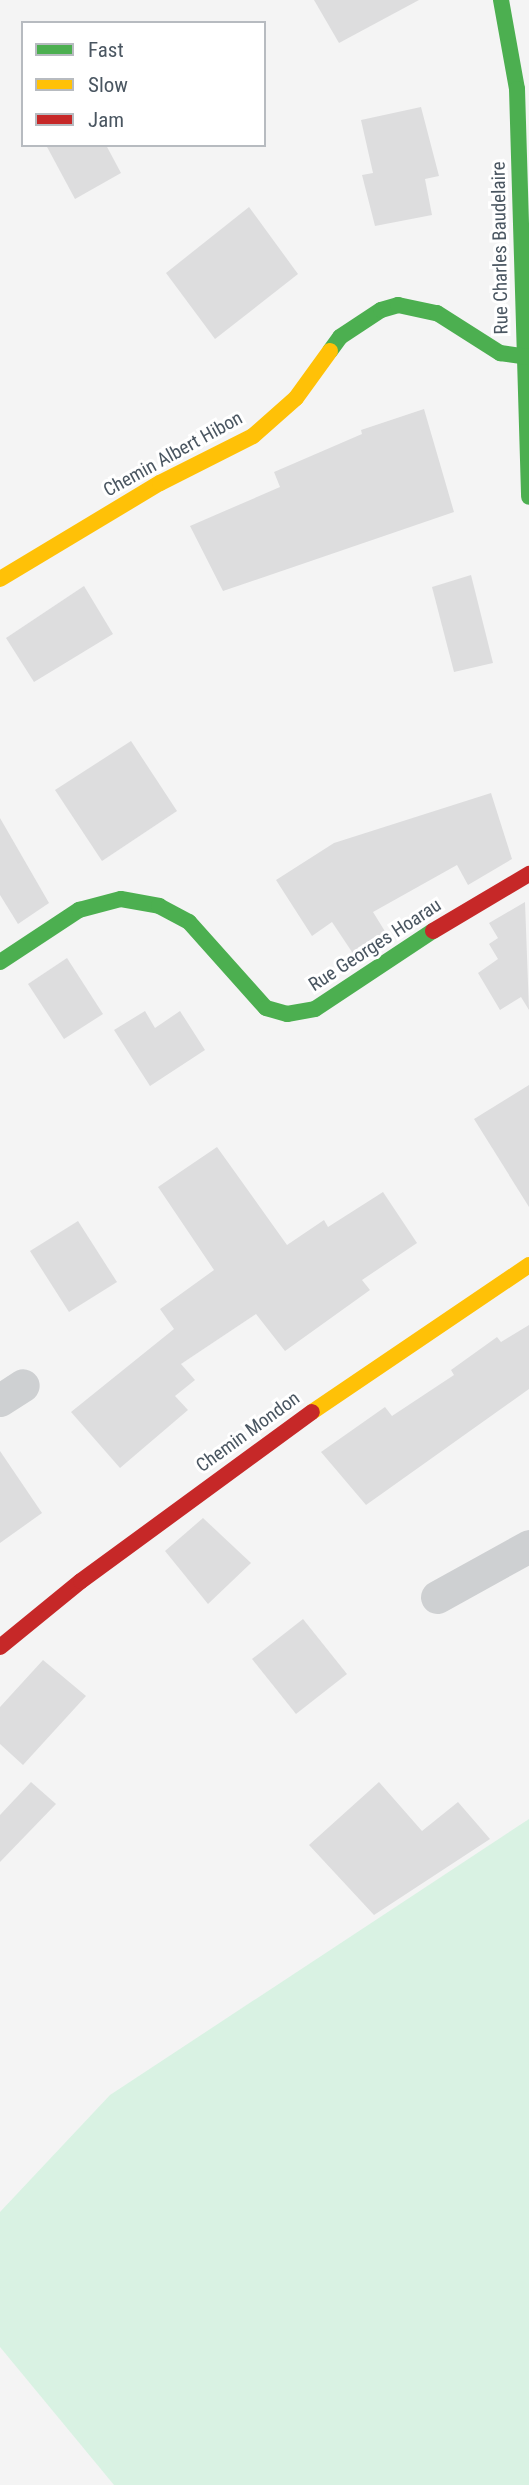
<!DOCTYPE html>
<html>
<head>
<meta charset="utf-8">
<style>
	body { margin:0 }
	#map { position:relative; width:529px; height:2485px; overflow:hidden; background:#f4f4f4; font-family:"Roboto Condensed",sans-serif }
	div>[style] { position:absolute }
	.green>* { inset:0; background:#d9f2e3 }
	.building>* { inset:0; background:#ddddde }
	.street>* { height:33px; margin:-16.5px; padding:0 16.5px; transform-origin:16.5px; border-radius:16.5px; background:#ced0d2 }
	.fast>* { height:16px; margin:-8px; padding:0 8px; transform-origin:8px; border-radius:8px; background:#4caf50 }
	.slow>* { height:16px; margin:-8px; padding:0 8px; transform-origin:8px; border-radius:8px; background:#ffc107 }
	.jam>* { height:16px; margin:-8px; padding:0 8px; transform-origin:8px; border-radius:8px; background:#c62828 }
	span { translate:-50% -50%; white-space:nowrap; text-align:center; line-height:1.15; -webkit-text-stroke:6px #fff; paint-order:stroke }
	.street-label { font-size:19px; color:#4a5661 }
	.legend { position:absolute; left:21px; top:21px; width:245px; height:126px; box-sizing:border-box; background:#fff; border:2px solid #b7bbc0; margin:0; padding:9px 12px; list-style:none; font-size:21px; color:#4a5661 }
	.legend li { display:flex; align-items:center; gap:14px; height:35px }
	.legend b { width:35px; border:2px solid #b7bbc0 }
</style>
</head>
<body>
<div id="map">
	<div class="green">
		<i style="clip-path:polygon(529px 1819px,529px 2485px,114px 2485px,0 2347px,0 2212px,110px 2095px)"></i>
	</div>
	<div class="building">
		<i style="clip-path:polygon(314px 0,419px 0,339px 43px)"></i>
		<i style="clip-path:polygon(421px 107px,439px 176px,425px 179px,432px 215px,375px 226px,362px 175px,373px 173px,361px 120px)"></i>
		<i style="clip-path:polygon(46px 145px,106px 145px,121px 173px,75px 199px)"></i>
		<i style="clip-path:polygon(249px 207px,298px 274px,215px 339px,166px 273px)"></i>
		<i style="clip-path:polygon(424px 409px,454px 512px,223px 591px,190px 526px,280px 487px,274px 472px,362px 434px,361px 430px)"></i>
		<i style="clip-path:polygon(471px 575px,493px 663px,454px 672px,432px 587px)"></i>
		<i style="clip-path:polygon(84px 586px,113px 634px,34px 682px,6px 638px)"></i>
		<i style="clip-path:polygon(131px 741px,177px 811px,102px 861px,55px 790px)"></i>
		<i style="clip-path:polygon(491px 793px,512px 859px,468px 885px,457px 865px,373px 912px,386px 933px,354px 955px,332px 922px,312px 936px,276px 880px,334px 843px)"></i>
		<i style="clip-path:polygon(0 818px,49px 903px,18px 924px,0 895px)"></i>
		<i style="clip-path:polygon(525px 902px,529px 1010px,521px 997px,500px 1010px,478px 973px,498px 959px,489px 944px,498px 938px,489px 923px)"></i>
		<i style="clip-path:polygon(67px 958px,103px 1014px,64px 1039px,28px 984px)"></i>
		<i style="clip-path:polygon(145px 1011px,155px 1028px,180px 1011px,205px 1050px,150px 1086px,114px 1030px)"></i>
		<i style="clip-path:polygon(529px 1085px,529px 1207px,474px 1119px)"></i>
		<i style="clip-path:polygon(217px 1147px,287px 1245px,324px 1220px,328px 1227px,383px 1192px,417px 1243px,362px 1280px,370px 1290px,285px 1351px,256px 1314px,181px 1364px,195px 1380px,175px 1396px,188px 1410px,120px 1468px,71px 1412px,174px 1329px,160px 1309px,214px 1270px,158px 1187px)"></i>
		<i style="clip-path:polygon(78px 1221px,117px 1282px,69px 1312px,30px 1251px)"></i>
		<i style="clip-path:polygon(529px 1325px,529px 1389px,366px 1505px,321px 1452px,385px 1407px,392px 1416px,454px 1375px,451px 1370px,497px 1337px,501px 1342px)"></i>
		<i style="clip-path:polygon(0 1451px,42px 1513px,0 1543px)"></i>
		<i style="clip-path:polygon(203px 1518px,251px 1563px,208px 1604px,165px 1551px)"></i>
		<i style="clip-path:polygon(303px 1619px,347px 1674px,296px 1714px,252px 1659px)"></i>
		<i style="clip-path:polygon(43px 1660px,86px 1696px,23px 1765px,0 1744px,0 1707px)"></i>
		<i style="clip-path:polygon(31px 1782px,56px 1804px,0 1862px,0 1815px)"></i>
		<i style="clip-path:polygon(379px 1782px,422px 1831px,458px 1802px,490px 1839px,374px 1915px,309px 1845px)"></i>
	</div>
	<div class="street">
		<i style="left:0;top:1400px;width:27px;rotate:-33deg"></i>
		<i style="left:437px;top:1597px;width:105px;rotate:-29deg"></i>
	</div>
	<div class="fast">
		<i style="left:501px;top:0;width:90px;rotate:79.8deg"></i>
		<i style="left:517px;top:89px;width:408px;rotate:88.3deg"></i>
		<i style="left:330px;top:351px;width:17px;rotate:-54deg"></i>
		<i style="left:340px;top:337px;width:49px;rotate:-33.4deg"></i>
		<i style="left:381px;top:310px;width:18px;rotate:-16deg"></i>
		<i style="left:398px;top:305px;width:40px;rotate:12deg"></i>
		<i style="left:437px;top:313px;width:75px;rotate:32.4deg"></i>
		<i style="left:500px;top:353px;width:29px;rotate:8deg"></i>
		<i style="left:0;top:962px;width:95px;rotate:-33.4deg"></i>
		<i style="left:79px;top:910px;width:43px;rotate:-14.7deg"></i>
		<i style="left:121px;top:899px;width:39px;rotate:10deg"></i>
		<i style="left:159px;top:906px;width:34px;rotate:28deg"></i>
		<i style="left:189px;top:922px;width:115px;rotate:48.2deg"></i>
		<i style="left:266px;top:1008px;width:22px;rotate:16deg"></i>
		<i style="left:287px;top:1014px;width:28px;rotate:-10deg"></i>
		<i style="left:315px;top:1009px;width:141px;rotate:-33.5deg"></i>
	</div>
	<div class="slow">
		<i style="left:0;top:579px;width:187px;rotate:-31deg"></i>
		<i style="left:160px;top:483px;width:104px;rotate:-26.8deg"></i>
		<i style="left:253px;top:436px;width:57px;rotate:-41.5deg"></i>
		<i style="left:296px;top:398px;width:58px;rotate:-54.1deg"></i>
		<i style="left:312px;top:1412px;width:262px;rotate:-34.1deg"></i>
	</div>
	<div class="jam">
		<i style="left:433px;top:931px;width:112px;rotate:-30.7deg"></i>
		<i style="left:0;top:1647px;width:104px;rotate:-39.2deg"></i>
		<i style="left:81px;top:1581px;width:286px;rotate:-36.2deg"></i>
	</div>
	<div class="street-label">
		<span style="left:500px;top:248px;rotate:-91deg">Rue Charles Baudelaire</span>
		<span style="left:173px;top:454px;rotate:-29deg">Chemin Albert Hibon</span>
		<span style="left:375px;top:945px;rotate:-33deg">Rue Georges Hoarau</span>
		<span style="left:248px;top:1432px;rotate:-36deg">Chemin Mondon</span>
	</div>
	<ul class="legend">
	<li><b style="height:9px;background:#4caf50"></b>Fast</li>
	<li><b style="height:9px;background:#ffc107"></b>Slow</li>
	<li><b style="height:9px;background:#c62828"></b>Jam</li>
	</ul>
</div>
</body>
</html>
